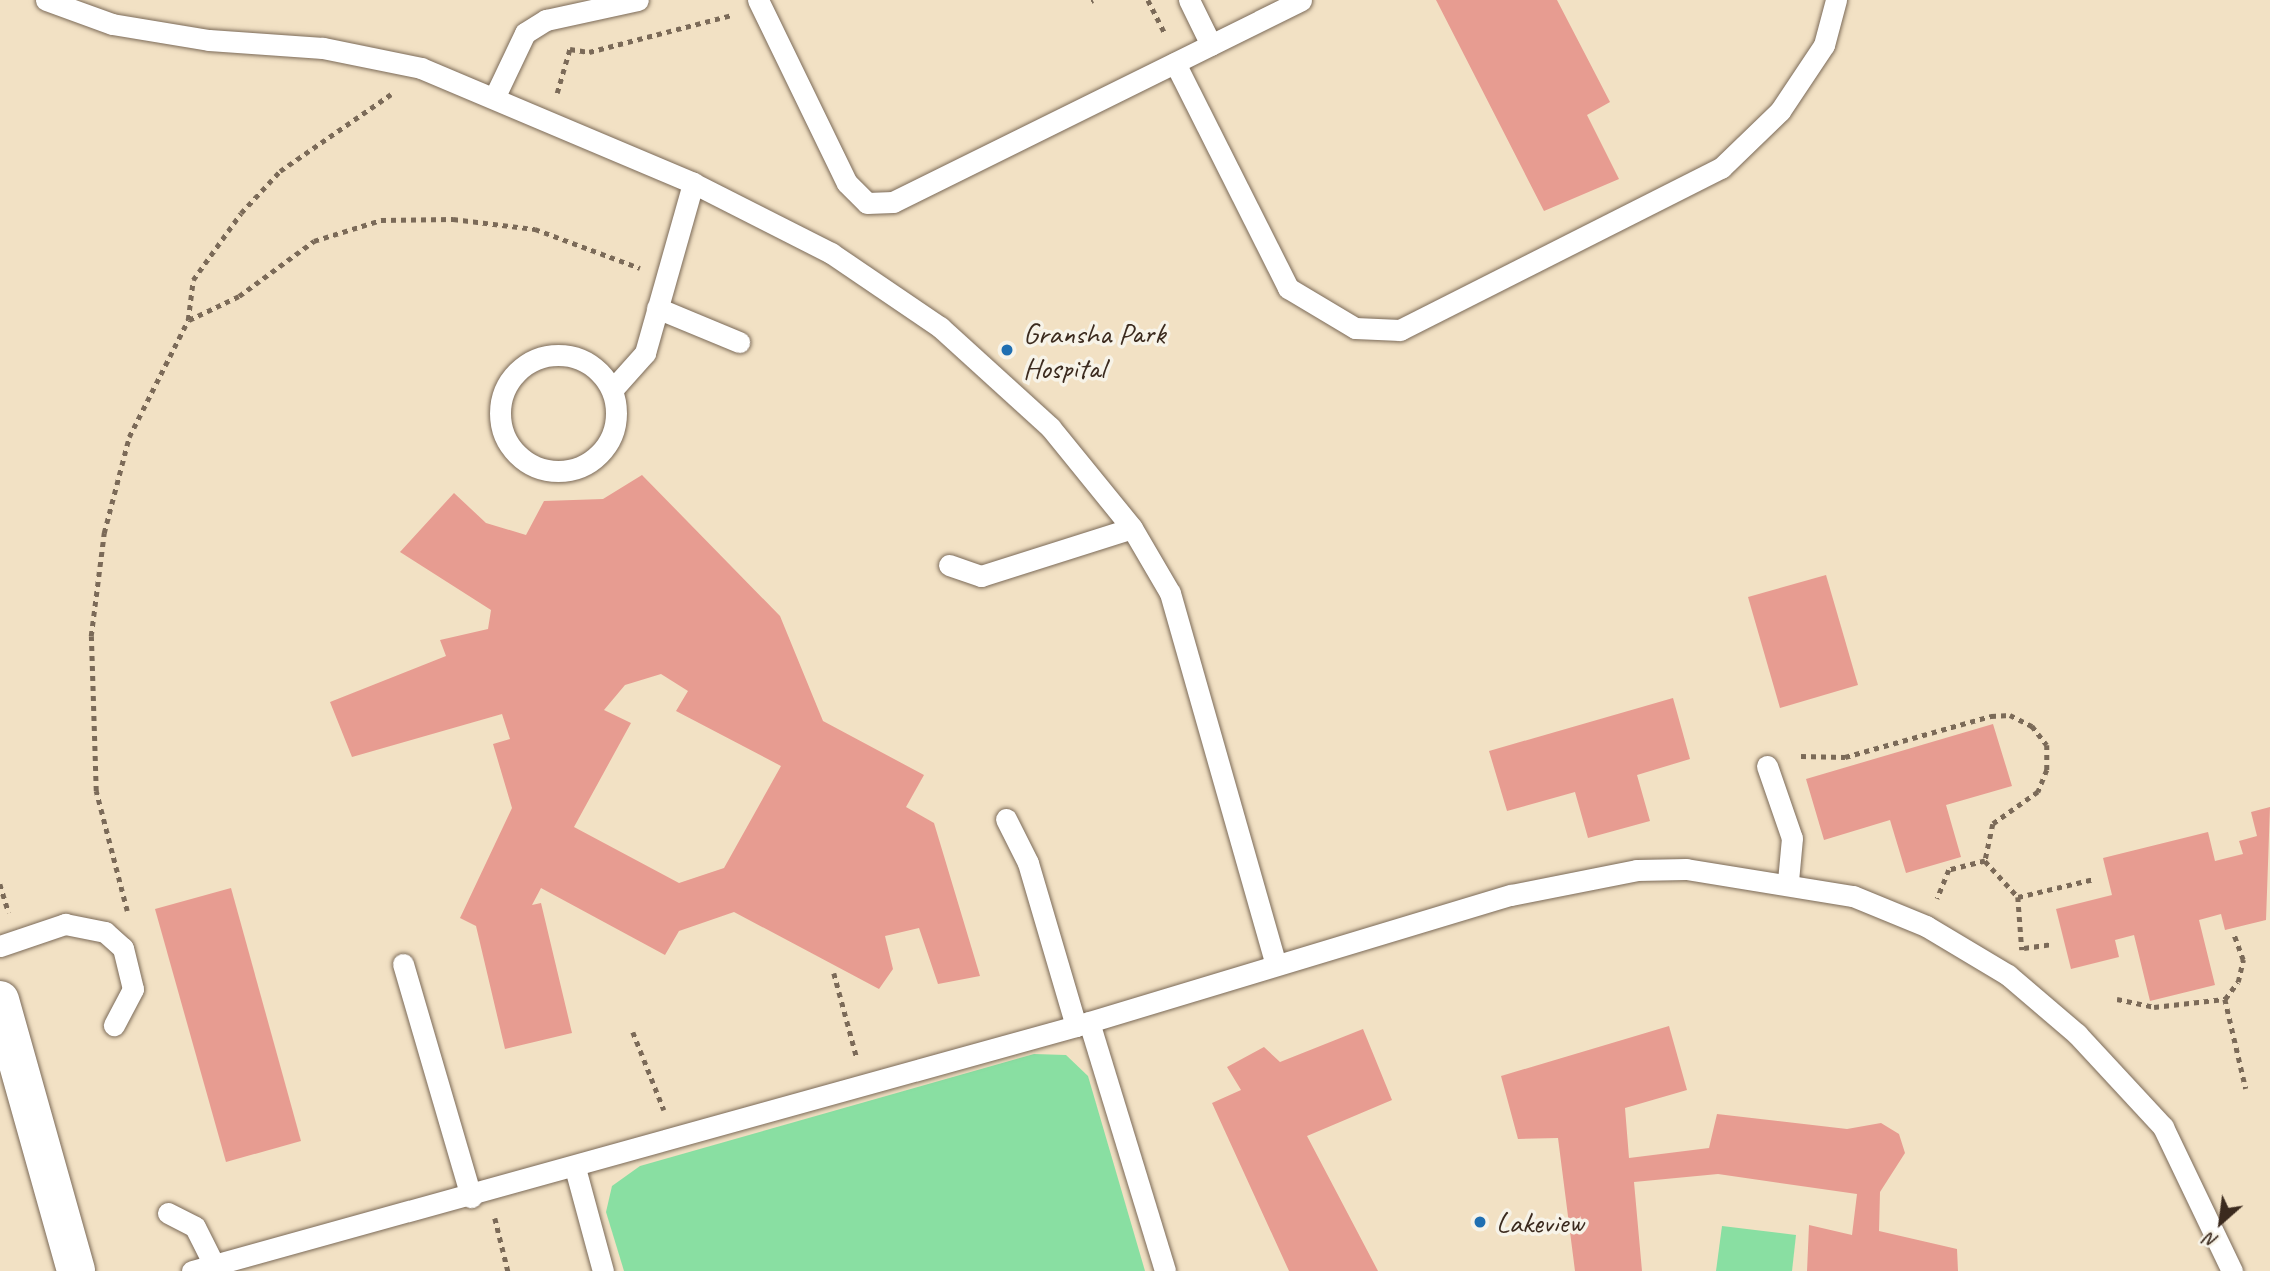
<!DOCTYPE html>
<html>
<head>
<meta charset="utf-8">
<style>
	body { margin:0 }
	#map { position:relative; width:2270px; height:1271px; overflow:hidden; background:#f2e1c4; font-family:Caveat,sans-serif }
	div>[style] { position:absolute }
	.green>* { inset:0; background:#89dfa2 }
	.building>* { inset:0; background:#e79c91 }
	.path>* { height:4.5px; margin-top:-2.25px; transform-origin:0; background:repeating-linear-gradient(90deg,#7b6a58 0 5px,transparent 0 10px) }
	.roads { filter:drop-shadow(0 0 2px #7b6a58) drop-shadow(0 0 2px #7b6a58) }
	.lane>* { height:21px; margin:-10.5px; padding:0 10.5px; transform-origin:10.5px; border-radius:10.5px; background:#fff }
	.lane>.ring { margin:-10.5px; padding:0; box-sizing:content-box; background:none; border:21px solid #fff; border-radius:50% }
	.street>* { height:38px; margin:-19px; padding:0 19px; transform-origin:19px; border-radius:19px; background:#fff }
	.dots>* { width:19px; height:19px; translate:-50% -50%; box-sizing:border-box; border:4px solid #f7f3e8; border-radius:50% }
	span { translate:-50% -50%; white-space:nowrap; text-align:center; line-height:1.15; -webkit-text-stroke:7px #f7f3e8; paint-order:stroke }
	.poi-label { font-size:30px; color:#3b2a1e }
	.left { translate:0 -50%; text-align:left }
	.north { position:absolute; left:2186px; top:1187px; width:70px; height:70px; -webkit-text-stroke:5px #f7f3e8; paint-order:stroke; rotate:208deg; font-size:19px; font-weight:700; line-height:28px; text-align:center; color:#3b2a1e }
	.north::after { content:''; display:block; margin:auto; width:24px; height:32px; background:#3b2a1e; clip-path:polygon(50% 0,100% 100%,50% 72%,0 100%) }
</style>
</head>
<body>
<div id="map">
	<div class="green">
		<i style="clip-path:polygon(1034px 1054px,1066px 1055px,1088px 1076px,1145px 1271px,624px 1271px,606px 1212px,612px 1186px,640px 1166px)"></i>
		<i style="clip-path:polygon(1722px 1226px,1796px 1235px,1792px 1271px,1716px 1271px)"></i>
	</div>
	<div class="building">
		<i style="clip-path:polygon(1436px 0,1557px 0,1610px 102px,1587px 115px,1619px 179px,1544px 211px)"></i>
		<i style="clip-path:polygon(evenodd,642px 475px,780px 616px,823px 721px,924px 775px,906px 807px,934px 823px,980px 976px,938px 984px,919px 928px,885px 936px,893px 969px,879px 989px,734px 912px,679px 931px,665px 955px,541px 888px,532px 905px,541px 903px,572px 1033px,505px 1049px,476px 926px,460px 918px,512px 808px,493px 744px,510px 739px,502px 714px,352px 757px,330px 702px,446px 656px,440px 640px,488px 629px,491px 610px,400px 552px,454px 493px,486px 523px,526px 535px,544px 501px,603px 499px,642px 475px,661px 674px,688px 691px,676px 711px,781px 766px,724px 868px,679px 883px,574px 827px,631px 723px,604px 710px,625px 685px,661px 674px)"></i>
		<i style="clip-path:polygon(1826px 575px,1858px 685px,1780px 708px,1748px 597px)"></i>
		<i style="clip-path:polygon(1673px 698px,1690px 759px,1637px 775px,1650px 821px,1588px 838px,1575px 792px,1507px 811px,1489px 751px)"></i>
		<i style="clip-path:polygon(1993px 724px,2012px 786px,1946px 805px,1961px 857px,1906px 873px,1890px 820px,1824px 840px,1806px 779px)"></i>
		<i style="clip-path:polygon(2270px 807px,2266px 920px,2225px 930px,2221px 914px,2199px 920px,2215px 985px,2150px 1001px,2134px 935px,2115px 940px,2119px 957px,2071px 969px,2056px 909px,2112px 895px,2103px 858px,2208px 832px,2215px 861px,2243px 854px,2239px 841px,2257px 836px,2251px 812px)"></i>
		<i style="clip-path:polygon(231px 888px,301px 1141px,226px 1162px,155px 909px)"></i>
		<i style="clip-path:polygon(1669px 1026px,1687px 1090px,1625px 1108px,1629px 1158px,1709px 1148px,1717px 1114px,1847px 1129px,1881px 1123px,1899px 1134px,1905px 1153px,1880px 1192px,1879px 1231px,1957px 1249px,1958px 1271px,1807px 1271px,1809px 1225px,1852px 1235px,1857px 1194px,1718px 1174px,1634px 1182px,1642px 1271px,1575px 1271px,1558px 1138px,1518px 1139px,1501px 1076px)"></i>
		<i style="clip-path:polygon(1363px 1029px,1392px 1100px,1307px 1136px,1378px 1271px,1289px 1271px,1212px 1103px,1241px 1090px,1227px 1067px,1264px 1047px,1280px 1062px)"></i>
	</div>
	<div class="path">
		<i style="left:1148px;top:0;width:37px;rotate:63deg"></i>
		<i style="left:1091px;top:1px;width:2px;rotate:-27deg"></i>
		<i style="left:570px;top:49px;width:19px;rotate:9deg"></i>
		<i style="left:589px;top:52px;width:148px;rotate:-14.5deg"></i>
		<i style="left:557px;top:93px;width:47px;rotate:-73.9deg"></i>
		<i style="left:189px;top:320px;width:55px;rotate:-25.6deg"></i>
		<i style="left:239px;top:296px;width:93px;rotate:-36.3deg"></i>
		<i style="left:314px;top:241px;width:70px;rotate:-17.4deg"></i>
		<i style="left:381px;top:220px;width:72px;rotate:-0.8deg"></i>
		<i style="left:453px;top:219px;width:83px;rotate:7deg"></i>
		<i style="left:535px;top:229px;width:112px;rotate:20.4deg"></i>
		<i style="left:1801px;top:756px;width:44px;rotate:1.3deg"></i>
		<i style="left:1845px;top:757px;width:152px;rotate:-15.7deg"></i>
		<i style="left:1991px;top:716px;width:19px;rotate:-3deg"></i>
		<i style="left:2010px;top:715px;width:25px;rotate:27deg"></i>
		<i style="left:2032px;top:726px;width:24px;rotate:52deg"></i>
		<i style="left:2047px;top:745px;width:25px;rotate:90deg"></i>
		<i style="left:2047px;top:770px;width:24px;rotate:112deg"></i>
		<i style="left:2038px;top:792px;width:55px;rotate:144.6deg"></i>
		<i style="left:1993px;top:824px;width:38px;rotate:102deg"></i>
		<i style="left:1985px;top:861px;width:37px;rotate:166deg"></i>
		<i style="left:1949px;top:870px;width:31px;rotate:112deg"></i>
		<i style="left:1985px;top:861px;width:49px;rotate:47.5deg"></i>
		<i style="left:2018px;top:897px;width:53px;rotate:85.7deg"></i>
		<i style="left:0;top:884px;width:30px;rotate:73deg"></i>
		<i style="left:2018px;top:897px;width:78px;rotate:-13.3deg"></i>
		<i style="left:127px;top:911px;width:124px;rotate:-104.5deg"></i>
		<i style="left:96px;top:791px;width:155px;rotate:-91.8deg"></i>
		<i style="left:91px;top:636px;width:104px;rotate:-82.8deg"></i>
		<i style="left:104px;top:533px;width:99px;rotate:-75.4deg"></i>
		<i style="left:129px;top:437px;width:131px;rotate:-63.2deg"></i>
		<i style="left:188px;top:320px;width:40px;rotate:-82.9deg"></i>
		<i style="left:193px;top:280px;width:82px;rotate:-54.4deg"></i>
		<i style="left:241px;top:213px;width:57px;rotate:-47.1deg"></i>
		<i style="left:280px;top:171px;width:135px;rotate:-34.7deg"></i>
		<i style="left:2024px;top:948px;width:28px;rotate:-8deg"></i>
		<i style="left:834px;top:973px;width:88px;rotate:74.9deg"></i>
		<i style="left:2117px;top:999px;width:38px;rotate:12deg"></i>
		<i style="left:2154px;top:1007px;width:71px;rotate:-6.4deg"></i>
		<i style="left:2225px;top:999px;width:21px;rotate:-53deg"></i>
		<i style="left:2238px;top:982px;width:23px;rotate:-77deg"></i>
		<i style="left:2243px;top:960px;width:29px;rotate:-110deg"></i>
		<i style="left:2225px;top:999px;width:92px;rotate:76.9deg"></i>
		<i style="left:633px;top:1032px;width:84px;rotate:68.3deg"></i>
		<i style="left:495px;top:1218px;width:55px;rotate:76.2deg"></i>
	</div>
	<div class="roads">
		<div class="lane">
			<i style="left:46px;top:0;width:70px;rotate:20deg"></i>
			<i style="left:112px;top:24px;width:98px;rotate:9.4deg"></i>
			<i style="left:209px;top:40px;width:114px;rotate:4deg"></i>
			<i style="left:323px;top:48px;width:100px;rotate:11.5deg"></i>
			<i style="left:421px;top:68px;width:295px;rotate:22.9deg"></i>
			<i style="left:693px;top:183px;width:155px;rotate:26.9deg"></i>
			<i style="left:831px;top:253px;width:132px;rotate:34.2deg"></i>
			<i style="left:940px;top:327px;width:149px;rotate:42.3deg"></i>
			<i style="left:1050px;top:427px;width:130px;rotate:50.9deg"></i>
			<i style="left:1132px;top:528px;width:75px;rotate:59.7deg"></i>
			<i style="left:1170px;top:593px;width:386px;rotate:74.1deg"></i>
			<i style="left:758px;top:0;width:203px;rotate:64.1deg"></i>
			<i style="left:847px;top:183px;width:28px;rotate:45deg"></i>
			<i style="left:867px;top:203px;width:26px;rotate:-2deg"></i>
			<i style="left:893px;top:202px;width:455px;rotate:-26.3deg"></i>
			<i style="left:1189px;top:0;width:50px;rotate:63.9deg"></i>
			<i style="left:1175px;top:63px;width:252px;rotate:63.3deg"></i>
			<i style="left:1288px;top:288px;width:78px;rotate:30.8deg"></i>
			<i style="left:1355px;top:328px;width:45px;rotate:2.5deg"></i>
			<i style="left:1400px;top:330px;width:360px;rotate:-26.8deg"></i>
			<i style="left:1721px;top:168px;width:82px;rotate:-44deg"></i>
			<i style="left:1780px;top:111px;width:79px;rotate:-56.3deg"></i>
			<i style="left:1824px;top:45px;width:47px;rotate:-75.1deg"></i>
			<i style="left:495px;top:96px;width:70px;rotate:-64.5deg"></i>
			<i style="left:525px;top:33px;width:25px;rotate:-32deg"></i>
			<i style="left:546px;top:20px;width:94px;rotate:-12.3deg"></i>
			<i style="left:657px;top:308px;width:89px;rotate:22.5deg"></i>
			<i class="ring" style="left:500px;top:355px;width:95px;height:95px"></i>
			<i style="left:612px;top:390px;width:50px;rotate:-48.3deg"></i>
			<i style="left:645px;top:353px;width:177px;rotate:-74.2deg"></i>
			<i style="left:949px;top:565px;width:34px;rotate:19deg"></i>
			<i style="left:981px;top:576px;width:158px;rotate:-17.6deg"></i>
			<i style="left:1767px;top:766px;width:76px;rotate:70.9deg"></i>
			<i style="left:1792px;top:838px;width:43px;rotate:95.3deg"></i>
			<i style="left:1006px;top:819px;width:49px;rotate:63.4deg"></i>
			<i style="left:1028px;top:863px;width:170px;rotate:73.6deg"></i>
			<i style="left:0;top:946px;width:69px;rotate:-18.7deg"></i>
			<i style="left:65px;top:924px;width:41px;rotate:11.3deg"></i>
			<i style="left:105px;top:932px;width:24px;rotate:42deg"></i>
			<i style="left:123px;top:948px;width:42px;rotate:76.3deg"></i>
			<i style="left:133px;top:989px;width:41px;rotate:117.8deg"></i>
			<i style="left:403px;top:964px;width:243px;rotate:73.7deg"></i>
			<i style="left:1089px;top:1022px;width:260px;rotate:73deg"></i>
			<i style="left:575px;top:1168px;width:107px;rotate:74.8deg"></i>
			<i style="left:168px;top:1213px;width:30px;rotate:27deg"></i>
			<i style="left:195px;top:1227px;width:49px;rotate:63.4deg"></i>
			<i style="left:192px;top:1271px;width:917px;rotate:-15.49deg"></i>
			<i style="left:1076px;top:1026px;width:454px;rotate:-16.8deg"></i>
			<i style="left:1511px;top:895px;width:128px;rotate:-11.2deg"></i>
			<i style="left:1637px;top:870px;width:49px;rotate:-1.2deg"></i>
			<i style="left:1686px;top:869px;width:169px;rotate:9.2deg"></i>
			<i style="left:1853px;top:896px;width:79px;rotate:22.3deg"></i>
			<i style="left:1926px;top:926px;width:96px;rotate:30.9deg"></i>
			<i style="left:2008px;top:975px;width:91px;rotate:40.5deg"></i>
			<i style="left:2077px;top:1034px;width:127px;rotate:47.2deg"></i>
			<i style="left:2163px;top:1127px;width:160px;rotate:64.4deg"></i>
		</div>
		<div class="street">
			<i style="left:0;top:1000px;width:281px;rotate:74.3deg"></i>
		</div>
	</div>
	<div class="dots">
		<i style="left:1007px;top:350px;background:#1f6fb2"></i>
		<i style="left:1480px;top:1222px;background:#1f6fb2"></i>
	</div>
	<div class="poi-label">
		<span class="left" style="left:1023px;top:350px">Gransha Park<br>Hospital</span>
		<span class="left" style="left:1496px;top:1222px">Lakeview</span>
	</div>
	<div class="north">N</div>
</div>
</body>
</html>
